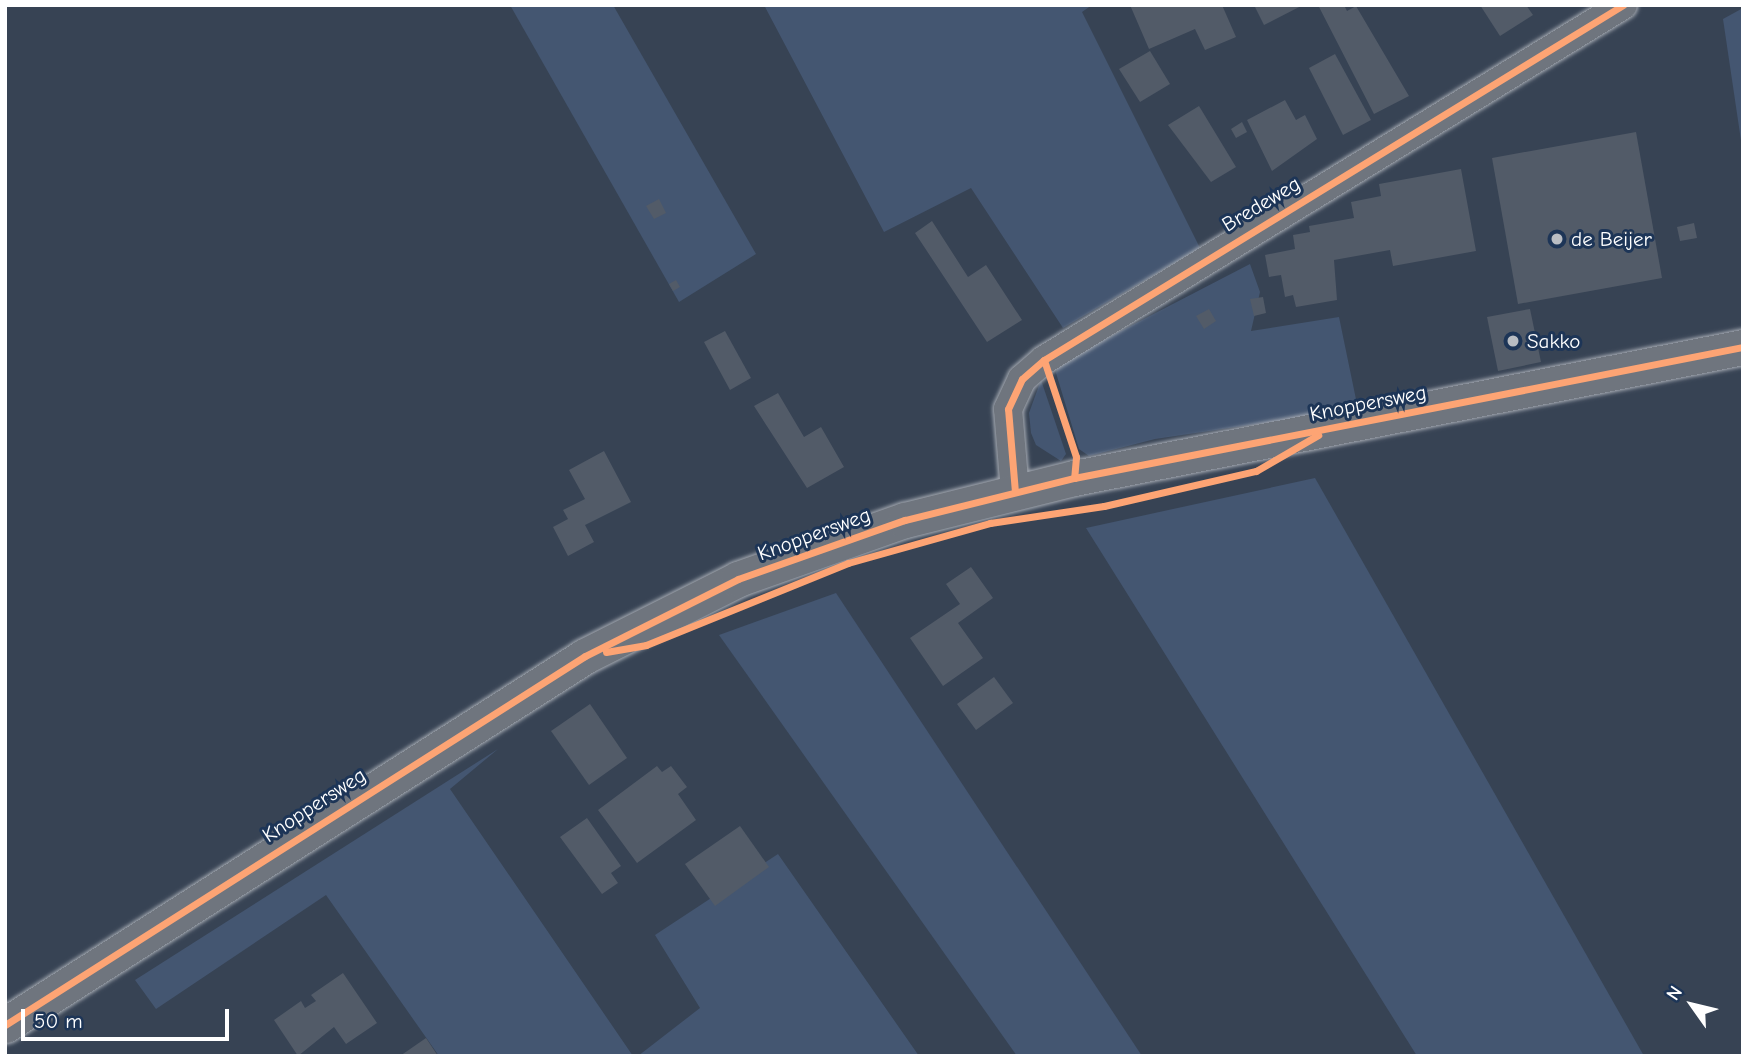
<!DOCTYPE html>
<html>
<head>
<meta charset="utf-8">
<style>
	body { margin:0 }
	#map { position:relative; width:1748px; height:1061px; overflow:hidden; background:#374354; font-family:"Comic Neue",sans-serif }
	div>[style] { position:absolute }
	.green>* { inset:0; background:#445671 }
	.building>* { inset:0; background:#525b68 }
	.roads { filter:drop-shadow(0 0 2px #a5aab2) drop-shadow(0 0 2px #a5aab2) }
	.minor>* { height:28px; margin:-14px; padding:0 14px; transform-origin:14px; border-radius:14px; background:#6f757e }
	.major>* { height:35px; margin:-17.5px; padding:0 17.5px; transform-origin:17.5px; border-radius:17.5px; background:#6f757e }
	.cycleway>* { height:7px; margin:-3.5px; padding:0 3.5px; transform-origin:3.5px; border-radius:3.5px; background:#fda474 }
	.dots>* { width:19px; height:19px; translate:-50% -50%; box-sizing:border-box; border:4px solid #1d3557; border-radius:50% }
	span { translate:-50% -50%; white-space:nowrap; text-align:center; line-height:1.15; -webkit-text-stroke:6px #1d3557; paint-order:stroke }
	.street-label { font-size:21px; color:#fff }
	.poi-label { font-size:21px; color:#fff }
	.left { translate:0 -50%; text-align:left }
	.frame { position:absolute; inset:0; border:7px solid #fff; pointer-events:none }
	.north { position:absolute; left:1657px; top:970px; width:70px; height:70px; -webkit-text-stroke:5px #1d3557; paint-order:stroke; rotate:304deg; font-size:19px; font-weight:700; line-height:28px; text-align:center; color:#fff }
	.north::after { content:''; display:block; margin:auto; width:24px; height:32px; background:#fff; clip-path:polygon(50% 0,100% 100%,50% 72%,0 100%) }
	.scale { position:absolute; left:21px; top:1009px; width:208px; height:32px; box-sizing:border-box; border:4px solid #fff; border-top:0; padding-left:9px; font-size:21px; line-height:24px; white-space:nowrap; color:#fff; -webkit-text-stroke:5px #1d3557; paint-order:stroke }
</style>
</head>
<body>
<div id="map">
	<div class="green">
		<i style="clip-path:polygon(510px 5px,613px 5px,756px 254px,679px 302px)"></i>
		<i style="clip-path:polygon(764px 5px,1092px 5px,1082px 12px,1200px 248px,1063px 328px,971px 188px,884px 232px)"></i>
		<i style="clip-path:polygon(1743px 8px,1743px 154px,1723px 19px)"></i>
		<i style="clip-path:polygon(1250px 264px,1260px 292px,1251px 331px,1339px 317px,1358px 409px,1155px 439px,1089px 456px,1079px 449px,1056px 373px,1059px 363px)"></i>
		<i style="clip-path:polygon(1041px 380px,1066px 454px,1061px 461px,1036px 445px,1031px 433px,1029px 413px)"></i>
		<i style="clip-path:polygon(1315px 478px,1644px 1056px,1417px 1056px,1086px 528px)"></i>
		<i style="clip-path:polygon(836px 593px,1142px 1056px,1017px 1056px,719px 635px)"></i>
		<i style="clip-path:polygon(498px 749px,450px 789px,633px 1056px,439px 1056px,326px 895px,156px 1009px,135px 980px)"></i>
		<i style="clip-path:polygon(778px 854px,919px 1056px,638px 1056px,700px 1008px,655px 935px)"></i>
	</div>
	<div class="building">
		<i style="clip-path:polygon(1130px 5px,1222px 5px,1236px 37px,1205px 50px,1195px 29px,1149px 49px)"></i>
		<i style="clip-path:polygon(1254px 5px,1303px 5px,1264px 25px)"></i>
		<i style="clip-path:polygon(1318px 5px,1344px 5px,1347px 11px,1356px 6px,1409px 96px,1374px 114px)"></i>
		<i style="clip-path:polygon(1480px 5px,1526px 5px,1533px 15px,1500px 36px)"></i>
		<i style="clip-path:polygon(1150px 51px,1170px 84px,1140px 102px,1119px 69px)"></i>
		<i style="clip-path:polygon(1335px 54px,1371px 120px,1343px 135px,1309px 68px)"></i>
		<i style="clip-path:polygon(1285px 100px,1296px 120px,1305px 115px,1317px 139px,1272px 171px,1247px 120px)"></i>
		<i style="clip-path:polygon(1199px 106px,1236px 167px,1211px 182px,1168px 125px)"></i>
		<i style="clip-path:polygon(1242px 122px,1247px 132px,1236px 138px,1231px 129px)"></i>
		<i style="clip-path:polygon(1636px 132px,1662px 278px,1518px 304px,1492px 158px)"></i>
		<i style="clip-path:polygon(1461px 169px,1476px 251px,1393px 266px,1390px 250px,1334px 260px,1337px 300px,1296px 307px,1293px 295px,1285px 297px,1281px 275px,1269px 277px,1265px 255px,1295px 249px,1293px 235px,1310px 232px,1309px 226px,1354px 218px,1351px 202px,1381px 196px,1379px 184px)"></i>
		<i style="clip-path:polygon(659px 199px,666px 213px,654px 219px,646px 206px)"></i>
		<i style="clip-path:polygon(932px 221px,968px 277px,986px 265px,1022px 320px,987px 342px,915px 233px)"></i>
		<i style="clip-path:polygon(1694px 223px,1697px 238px,1680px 241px,1677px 227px)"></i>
		<i style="clip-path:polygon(676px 280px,680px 287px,673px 291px,669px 284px)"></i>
		<i style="clip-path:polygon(1263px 297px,1266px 313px,1254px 316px,1250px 299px)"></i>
		<i style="clip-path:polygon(1209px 309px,1216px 321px,1204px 329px,1196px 316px)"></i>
		<i style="clip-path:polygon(1530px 309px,1541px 362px,1498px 371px,1487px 317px)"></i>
		<i style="clip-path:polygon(725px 331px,751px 378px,730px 390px,704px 342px)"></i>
		<i style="clip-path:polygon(778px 393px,804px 437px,821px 427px,844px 467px,807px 488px,754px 406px)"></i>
		<i style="clip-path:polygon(604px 451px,631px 502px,585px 525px,594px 542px,568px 556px,553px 527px,568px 519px,563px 510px,585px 499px,569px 470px)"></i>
		<i style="clip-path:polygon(971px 567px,993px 598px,958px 623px,983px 658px,943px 686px,910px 638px,960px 604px,946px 584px)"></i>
		<i style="clip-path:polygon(994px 677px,1013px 703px,976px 730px,957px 704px)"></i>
		<i style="clip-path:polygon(590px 704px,627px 758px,589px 785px,551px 731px)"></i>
		<i style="clip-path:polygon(657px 766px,662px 772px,671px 766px,687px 787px,678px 794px,696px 820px,637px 863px,598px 810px)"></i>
		<i style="clip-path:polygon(587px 818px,621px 866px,611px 873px,618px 883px,602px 894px,560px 837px)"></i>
		<i style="clip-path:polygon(740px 826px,769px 867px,715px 906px,685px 864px)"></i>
		<i style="clip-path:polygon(343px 973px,377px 1023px,346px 1044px,334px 1027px,298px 1056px,274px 1020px,301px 1001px,305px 1008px,316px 1001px,311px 995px)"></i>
		<i style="clip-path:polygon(426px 1038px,438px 1056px,400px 1056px)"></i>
	</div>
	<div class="roads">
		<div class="minor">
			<i style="left:1015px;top:492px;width:83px;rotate:-94.8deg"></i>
			<i style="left:1008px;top:409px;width:33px;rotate:-65deg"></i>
			<i style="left:1022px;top:379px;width:29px;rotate:-41deg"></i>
			<i style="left:1044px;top:360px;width:679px;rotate:-31.51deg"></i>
		</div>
		<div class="major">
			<i style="left:5px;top:1025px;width:687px;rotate:-32.46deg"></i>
			<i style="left:585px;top:656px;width:171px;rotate:-26.7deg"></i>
			<i style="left:738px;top:579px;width:177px;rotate:-19.5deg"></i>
			<i style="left:905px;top:520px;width:174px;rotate:-14deg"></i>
			<i style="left:1074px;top:478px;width:682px;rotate:-11.08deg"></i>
		</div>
	</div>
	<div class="cycleway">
		<i style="left:1044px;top:360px;width:102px;rotate:71.7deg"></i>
		<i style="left:1076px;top:457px;width:21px;rotate:95deg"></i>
		<i style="left:1015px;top:492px;width:83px;rotate:-94.8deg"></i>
		<i style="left:1008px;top:409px;width:33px;rotate:-65deg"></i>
		<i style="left:1022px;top:379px;width:29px;rotate:-41deg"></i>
		<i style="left:1044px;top:360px;width:679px;rotate:-31.51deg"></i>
		<i style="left:606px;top:652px;width:41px;rotate:-9.9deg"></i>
		<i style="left:646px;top:645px;width:218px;rotate:-22.1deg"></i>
		<i style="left:848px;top:563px;width:148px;rotate:-15.7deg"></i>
		<i style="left:990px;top:523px;width:115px;rotate:-8.5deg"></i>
		<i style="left:1104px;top:506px;width:156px;rotate:-13deg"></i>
		<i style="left:1256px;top:471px;width:72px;rotate:-30.1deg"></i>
		<i style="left:5px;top:1025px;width:687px;rotate:-32.46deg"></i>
		<i style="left:585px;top:656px;width:171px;rotate:-26.7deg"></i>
		<i style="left:738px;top:579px;width:177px;rotate:-19.5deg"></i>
		<i style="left:905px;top:520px;width:174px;rotate:-14deg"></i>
		<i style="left:1074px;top:478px;width:682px;rotate:-11.08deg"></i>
	</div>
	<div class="dots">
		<i style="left:1557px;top:239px;background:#b9bdc3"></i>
		<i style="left:1513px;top:341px;background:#b9bdc3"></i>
	</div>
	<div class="street-label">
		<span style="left:1261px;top:204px;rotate:-31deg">Bredeweg</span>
		<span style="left:1368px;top:403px;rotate:-11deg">Knoppersweg</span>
		<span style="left:814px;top:534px;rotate:-20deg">Knoppersweg</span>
		<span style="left:314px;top:805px;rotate:-33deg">Knoppersweg</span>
	</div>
	<div class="poi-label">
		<span class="left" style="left:1571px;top:239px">de Beijer</span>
		<span class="left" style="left:1527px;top:341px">Sakko</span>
	</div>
	<div class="frame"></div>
	<div class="north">N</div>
	<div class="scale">50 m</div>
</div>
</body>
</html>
